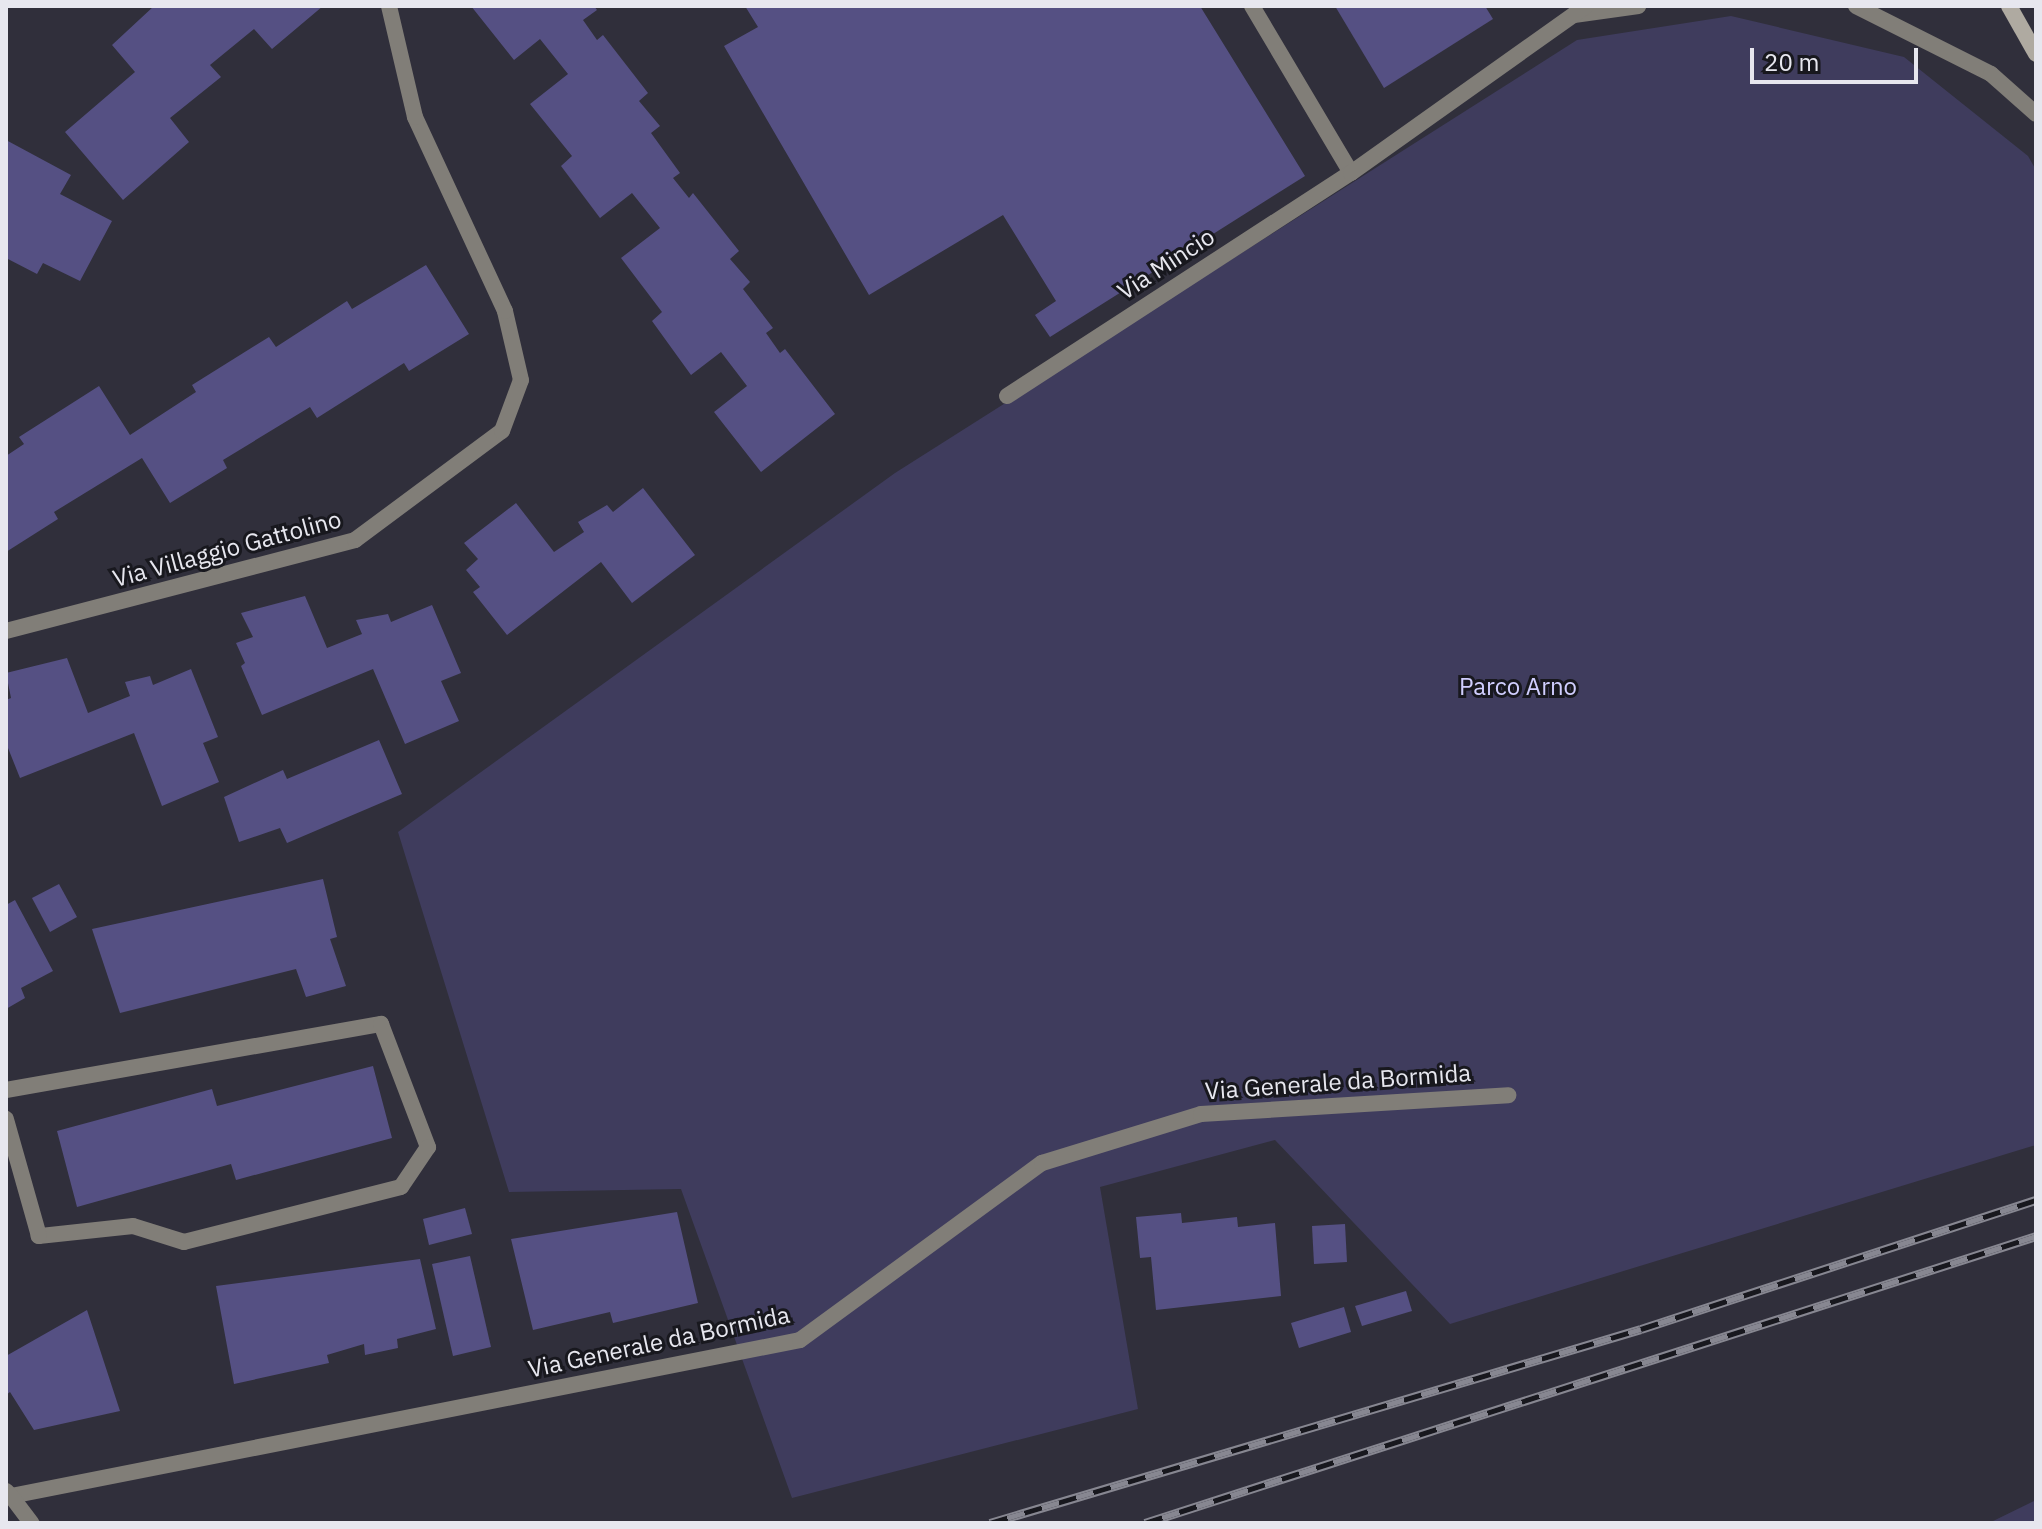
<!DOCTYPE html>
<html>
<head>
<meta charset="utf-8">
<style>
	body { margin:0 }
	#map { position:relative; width:2042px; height:1529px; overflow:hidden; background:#302f3b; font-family:"IBM Plex Sans",sans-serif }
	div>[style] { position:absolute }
	.green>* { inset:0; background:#3f3c5d }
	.building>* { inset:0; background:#555083 }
	.street>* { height:16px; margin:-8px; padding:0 8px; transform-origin:8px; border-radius:8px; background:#817e78 }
	.secondary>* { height:16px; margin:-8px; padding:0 8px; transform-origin:8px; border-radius:8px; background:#afaaa1 }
	.rail>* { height:9px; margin-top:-4.5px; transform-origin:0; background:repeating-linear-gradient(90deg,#18181e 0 18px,#878791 0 36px); box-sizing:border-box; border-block:2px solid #878791 }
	span { translate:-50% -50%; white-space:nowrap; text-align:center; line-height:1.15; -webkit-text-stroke:6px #18181e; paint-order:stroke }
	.street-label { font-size:24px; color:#e7e7ef }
	.park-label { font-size:24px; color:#d0cefe }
	.frame { position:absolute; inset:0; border:8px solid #e7e7ef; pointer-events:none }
	.scale { position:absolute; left:1750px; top:48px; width:168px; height:36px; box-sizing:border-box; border:4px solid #e7e7ef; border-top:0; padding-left:10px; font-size:24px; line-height:28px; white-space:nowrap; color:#e7e7ef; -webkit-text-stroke:6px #18181e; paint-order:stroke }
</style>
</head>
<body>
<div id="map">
	<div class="green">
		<i style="clip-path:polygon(1731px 16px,1904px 57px,2028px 156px,2036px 170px,2036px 1145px,1450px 1324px,1275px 1140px,1100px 1187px,1138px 1409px,792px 1498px,681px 1189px,509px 1192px,398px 832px,895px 473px,1577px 40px)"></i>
		<i style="clip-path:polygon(2036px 1500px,2036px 1523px,1989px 1523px)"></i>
	</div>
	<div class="building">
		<i style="clip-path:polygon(154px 6px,323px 6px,272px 49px,254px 29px,210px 65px,221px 77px,170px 118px,189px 142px,123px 200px,65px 132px,135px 72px,112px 45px)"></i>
		<i style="clip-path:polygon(471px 6px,594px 6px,597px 10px,583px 20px,597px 40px,603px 35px,648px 93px,639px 101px,660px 126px,651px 133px,680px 173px,673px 178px,689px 198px,693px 193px,739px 251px,730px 259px,750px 282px,743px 289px,773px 328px,766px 333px,780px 353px,785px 349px,835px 414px,761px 472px,714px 412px,747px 386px,721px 352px,691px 375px,652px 321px,662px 312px,621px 258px,660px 228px,632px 193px,600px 218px,561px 166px,572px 156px,530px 104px,568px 74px,540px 39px,514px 60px)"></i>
		<i style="clip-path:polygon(745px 6px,1200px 6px,1305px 176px,1050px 337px,1035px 315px,1056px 301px,1003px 215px,869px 295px,724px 46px,758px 27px)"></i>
		<i style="clip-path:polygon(1335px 6px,1485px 6px,1493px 19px,1384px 88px)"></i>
		<i style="clip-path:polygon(6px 140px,71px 175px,60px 194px,112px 221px,80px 281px,43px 263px,37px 274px,6px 258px)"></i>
		<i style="clip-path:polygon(426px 265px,469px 334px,409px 371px,404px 363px,317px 418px,310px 407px,223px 460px,227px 468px,170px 503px,142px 458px,54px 512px,58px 519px,6px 552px,6px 456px,24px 444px,19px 437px,99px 386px,130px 435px,196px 392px,192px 385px,269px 337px,276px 347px,347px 301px,352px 309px)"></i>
		<i style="clip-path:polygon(643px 488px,695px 555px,632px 603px,601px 562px,507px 635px,473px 592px,480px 587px,466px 570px,478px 559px,464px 543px,516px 503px,554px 552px,584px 532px,578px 522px,607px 505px,613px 512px)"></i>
		<i style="clip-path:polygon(305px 596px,327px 648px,362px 634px,356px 620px,388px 614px,391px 622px,432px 605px,461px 673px,441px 681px,459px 721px,405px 744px,373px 669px,262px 715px,241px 666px,245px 663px,236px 643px,253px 637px,241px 613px)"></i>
		<i style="clip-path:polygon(67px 658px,88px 713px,130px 696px,125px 682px,150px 676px,153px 685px,191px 669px,218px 737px,203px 743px,219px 782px,162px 806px,134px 733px,20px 778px,6px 743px,6px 700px,11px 698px,6px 673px)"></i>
		<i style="clip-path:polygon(379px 740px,402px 794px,287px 843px,280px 828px,239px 842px,224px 797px,283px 770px,287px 779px)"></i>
		<i style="clip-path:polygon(323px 879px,337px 937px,330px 939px,346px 986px,306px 997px,296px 969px,120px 1013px,92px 929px)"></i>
		<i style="clip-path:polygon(59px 884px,77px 917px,50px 932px,32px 898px)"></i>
		<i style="clip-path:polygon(15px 900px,53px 971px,21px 988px,25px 998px,6px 1009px,6px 905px)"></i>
		<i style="clip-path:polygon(373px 1066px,392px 1138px,236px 1180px,231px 1164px,77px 1207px,57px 1131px,212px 1089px,217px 1106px)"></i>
		<i style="clip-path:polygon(465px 1208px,472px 1234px,429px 1245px,423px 1219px)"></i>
		<i style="clip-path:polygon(677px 1212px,698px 1303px,613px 1323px,610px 1312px,533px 1330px,511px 1239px)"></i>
		<i style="clip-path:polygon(1181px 1213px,1182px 1223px,1237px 1217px,1238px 1227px,1275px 1223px,1281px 1296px,1156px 1310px,1151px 1257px,1140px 1258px,1136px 1217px)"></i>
		<i style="clip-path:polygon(1345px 1224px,1347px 1262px,1314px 1264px,1312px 1226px)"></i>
		<i style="clip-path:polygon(470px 1256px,491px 1347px,453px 1356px,432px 1264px)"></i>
		<i style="clip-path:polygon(420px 1259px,436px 1329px,397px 1339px,398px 1348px,365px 1355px,364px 1344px,327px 1355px,329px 1363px,234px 1384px,216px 1286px)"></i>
		<i style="clip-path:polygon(1406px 1291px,1412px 1311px,1362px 1326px,1355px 1306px)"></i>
		<i style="clip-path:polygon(1344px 1307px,1351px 1332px,1299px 1348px,1291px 1323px)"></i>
		<i style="clip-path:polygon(87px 1310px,120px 1411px,34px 1430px,10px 1392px,6px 1395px,6px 1356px)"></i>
	</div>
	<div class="street">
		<i style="left:1252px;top:6px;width:194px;rotate:59.3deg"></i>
		<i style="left:1856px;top:6px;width:151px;rotate:26.7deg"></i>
		<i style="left:1991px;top:74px;width:60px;rotate:41.6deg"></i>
		<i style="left:1574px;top:15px;width:65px;rotate:-8deg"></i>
		<i style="left:1007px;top:396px;width:410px;rotate:-33deg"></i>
		<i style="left:1351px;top:173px;width:288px;rotate:-35.4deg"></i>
		<i style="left:6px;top:631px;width:361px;rotate:-14.6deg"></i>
		<i style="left:355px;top:540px;width:183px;rotate:-36.6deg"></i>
		<i style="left:502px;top:431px;width:54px;rotate:-69.6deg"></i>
		<i style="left:521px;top:380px;width:71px;rotate:-103.1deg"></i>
		<i style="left:505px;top:311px;width:214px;rotate:-114.9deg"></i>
		<i style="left:415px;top:117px;width:114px;rotate:-103.2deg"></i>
		<i style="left:6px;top:1090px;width:381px;rotate:-10deg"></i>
		<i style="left:381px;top:1024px;width:132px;rotate:69.1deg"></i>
		<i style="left:428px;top:1147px;width:48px;rotate:124deg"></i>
		<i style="left:401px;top:1187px;width:224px;rotate:165.8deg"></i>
		<i style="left:184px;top:1242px;width:53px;rotate:-162.6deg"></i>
		<i style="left:133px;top:1226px;width:95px;rotate:173.9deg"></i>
		<i style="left:39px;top:1236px;width:122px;rotate:-105.8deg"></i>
		<i style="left:6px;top:1491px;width:7px;rotate:45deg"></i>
		<i style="left:11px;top:1496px;width:804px;rotate:-11.18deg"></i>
		<i style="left:800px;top:1340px;width:300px;rotate:-36.2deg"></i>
		<i style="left:1042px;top:1163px;width:166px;rotate:-17.1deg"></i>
		<i style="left:1201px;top:1114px;width:308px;rotate:-3.5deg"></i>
		<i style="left:11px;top:1496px;width:34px;rotate:53deg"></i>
	</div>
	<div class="secondary">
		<i style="left:2009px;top:6px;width:55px;rotate:60.6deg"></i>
	</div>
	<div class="rail">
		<i style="left:990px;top:1523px;width:679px;rotate:-16.59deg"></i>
		<i style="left:1641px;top:1329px;width:416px;rotate:-18.1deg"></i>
		<i style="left:1145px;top:1523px;width:936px;rotate:-17.85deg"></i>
	</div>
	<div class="street-label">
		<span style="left:1166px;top:264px;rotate:-33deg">Via Mincio</span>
		<span style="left:227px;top:549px;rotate:-15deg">Via Villaggio Gattolino</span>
		<span style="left:1338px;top:1082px;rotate:-4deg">Via Generale da Bormida</span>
		<span style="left:659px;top:1342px;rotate:-12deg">Via Generale da Bormida</span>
	</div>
	<div class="park-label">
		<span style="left:1518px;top:687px">Parco Arno</span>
	</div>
	<div class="frame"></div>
	<div class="scale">20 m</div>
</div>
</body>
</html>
